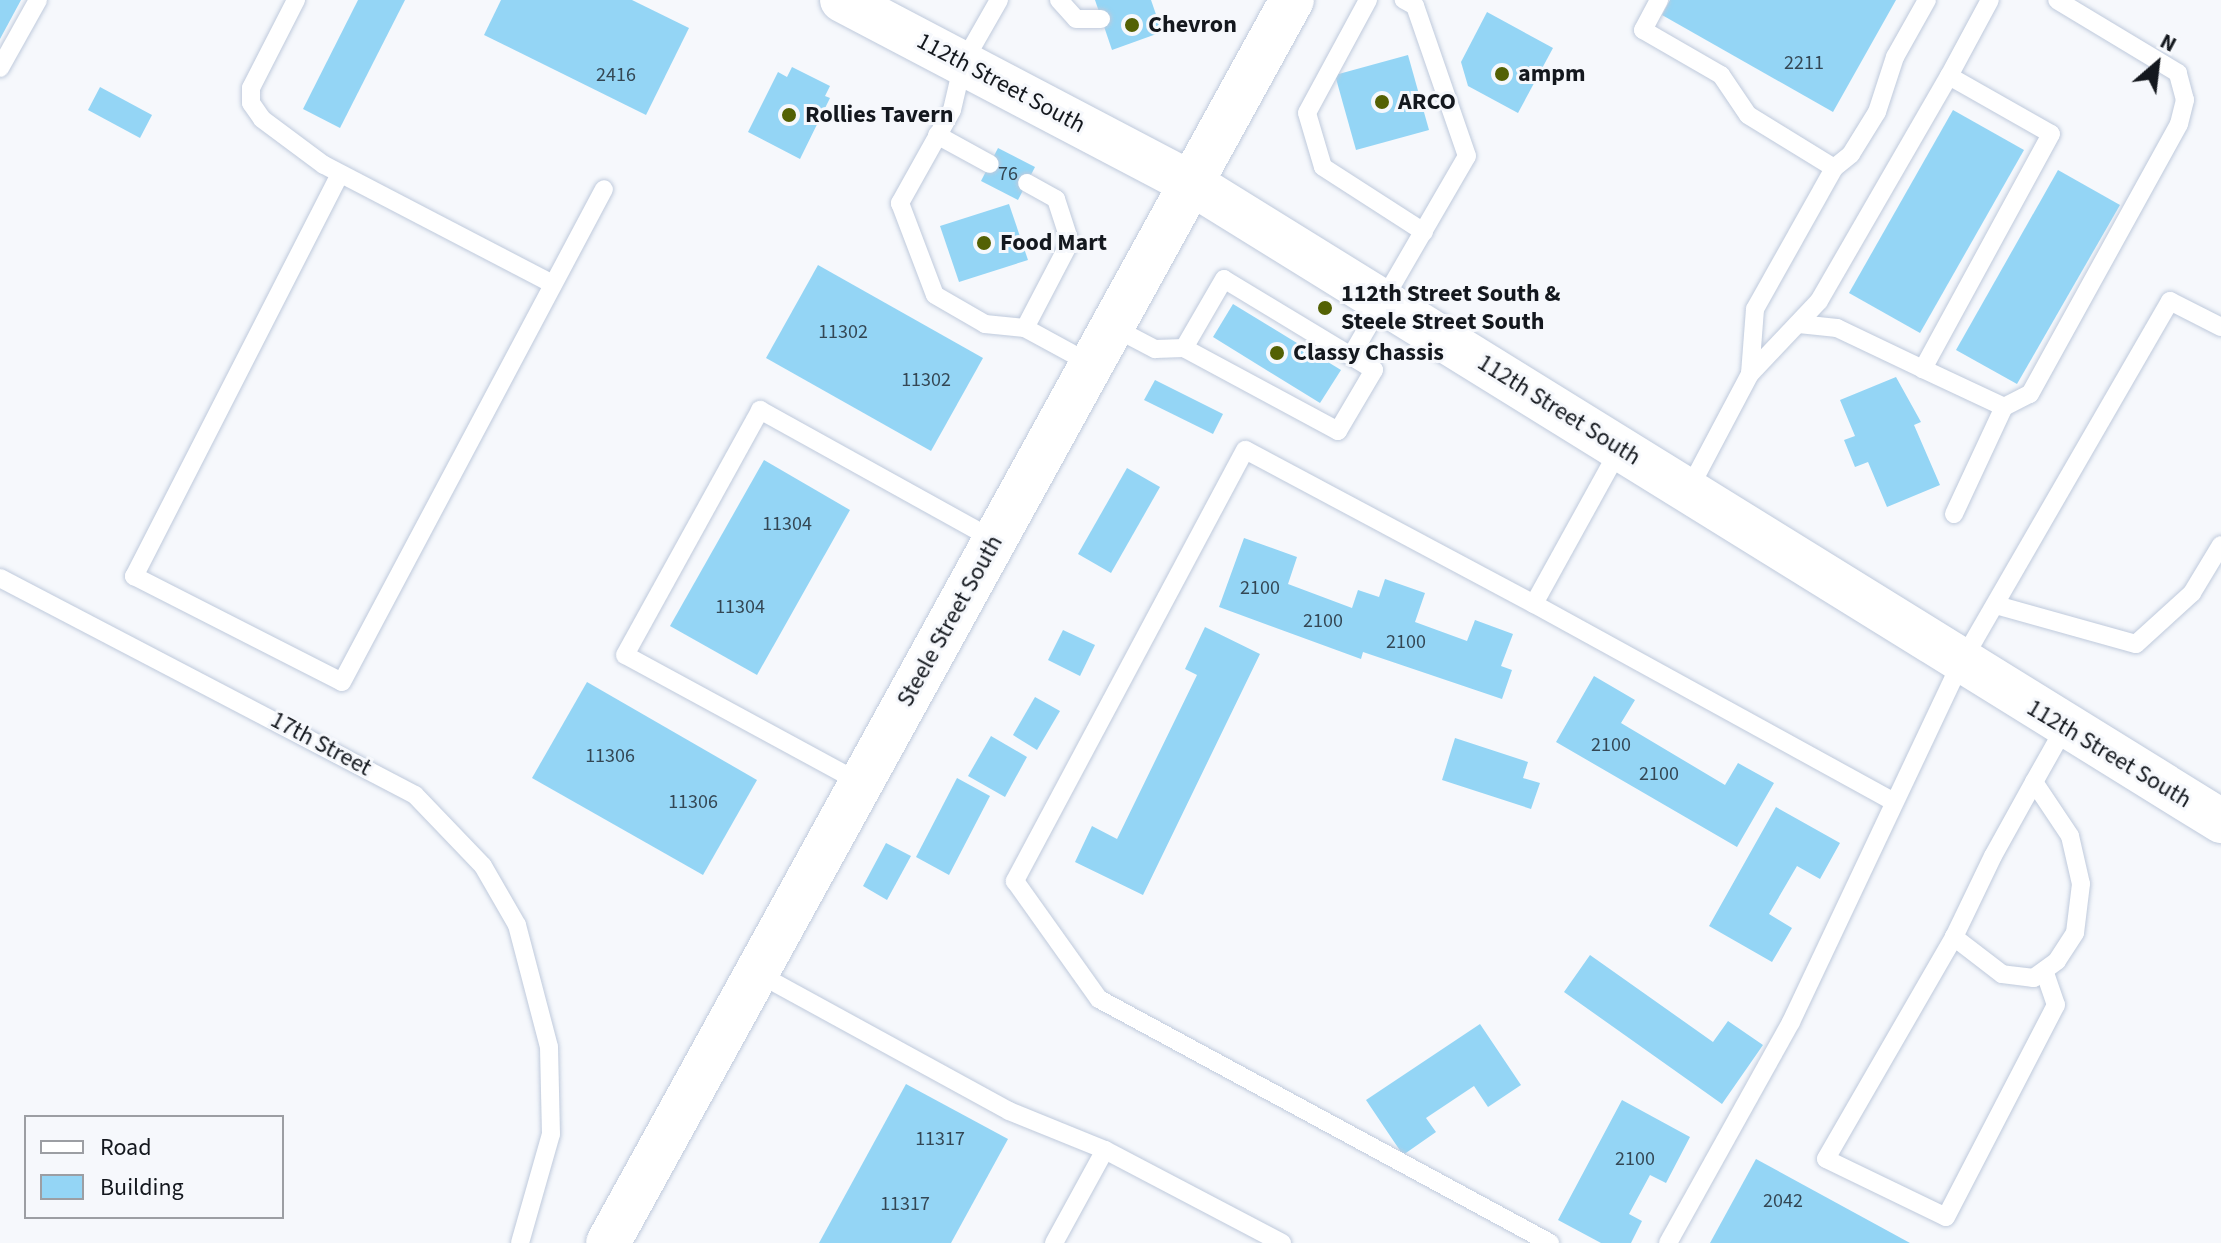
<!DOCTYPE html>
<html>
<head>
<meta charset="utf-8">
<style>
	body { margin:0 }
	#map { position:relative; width:2221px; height:1243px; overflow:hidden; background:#f6f8fc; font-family:"Source Sans 3",sans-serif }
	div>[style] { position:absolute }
	.building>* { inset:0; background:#94d5f5 }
	.roads { filter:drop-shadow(0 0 2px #bfcadc) drop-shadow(0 0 2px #bfcadc) }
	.service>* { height:18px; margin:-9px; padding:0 9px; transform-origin:9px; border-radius:9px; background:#fff }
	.tertiary>* { height:44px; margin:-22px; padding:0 22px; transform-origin:22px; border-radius:22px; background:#fff }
	.secondary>* { height:44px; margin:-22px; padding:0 22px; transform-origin:22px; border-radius:22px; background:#fff }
	.primary>* { height:44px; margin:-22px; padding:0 22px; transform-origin:22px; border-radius:22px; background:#fff }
	.dots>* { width:22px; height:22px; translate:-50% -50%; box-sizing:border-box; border:4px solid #f6f8fc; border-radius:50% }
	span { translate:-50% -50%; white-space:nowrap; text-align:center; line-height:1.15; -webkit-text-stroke:6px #f6f8fc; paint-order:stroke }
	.number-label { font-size:20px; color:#344754 }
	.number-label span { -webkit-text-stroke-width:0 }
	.poi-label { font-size:24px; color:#14181e; font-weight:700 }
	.left { translate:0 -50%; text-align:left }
	.street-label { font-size:24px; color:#14181e }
	.legend { position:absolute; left:24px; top:1115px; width:260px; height:104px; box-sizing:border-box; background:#f6f8fc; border:2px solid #9c9ea3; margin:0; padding:10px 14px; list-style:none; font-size:24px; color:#14181e }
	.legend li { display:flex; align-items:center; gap:16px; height:40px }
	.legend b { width:40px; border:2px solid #9c9ea3 }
	.north { position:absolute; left:2117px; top:24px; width:80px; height:80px; -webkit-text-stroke:6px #f6f8fc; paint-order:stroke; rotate:28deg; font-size:22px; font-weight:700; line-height:32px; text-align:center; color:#14181e }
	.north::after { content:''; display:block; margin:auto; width:28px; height:36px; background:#14181e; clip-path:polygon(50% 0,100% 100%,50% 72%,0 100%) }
</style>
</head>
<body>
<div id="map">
	<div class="building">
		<i style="clip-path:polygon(0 0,21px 0,0 39px)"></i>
		<i style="clip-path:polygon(358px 0,405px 0,340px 128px,303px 109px)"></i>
		<i style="clip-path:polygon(501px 0,632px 0,689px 28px,646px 115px,484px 35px)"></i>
		<i style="clip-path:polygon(1095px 0,1151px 0,1162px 32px,1112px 50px)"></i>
		<i style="clip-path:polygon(1670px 0,1896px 0,1833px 112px,1662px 15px)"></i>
		<i style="clip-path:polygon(1487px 12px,1553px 48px,1518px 113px,1468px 86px,1461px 62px)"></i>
		<i style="clip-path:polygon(1408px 55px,1429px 130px,1356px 150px,1335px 75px)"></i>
		<i style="clip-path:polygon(792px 67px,830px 86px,825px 96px,830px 98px,800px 159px,748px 132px,778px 72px,787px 77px)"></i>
		<i style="clip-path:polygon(100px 87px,152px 115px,140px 138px,88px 110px)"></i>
		<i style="clip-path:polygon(1953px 110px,2024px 150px,1920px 333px,1849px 293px)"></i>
		<i style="clip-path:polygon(998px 148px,1035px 167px,1018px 200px,981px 181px)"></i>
		<i style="clip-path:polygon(2058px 170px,2120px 205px,2017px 384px,1956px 350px)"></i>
		<i style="clip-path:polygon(1009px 204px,1028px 260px,959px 282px,940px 226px)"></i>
		<i style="clip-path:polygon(818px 265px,983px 358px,931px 451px,766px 358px)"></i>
		<i style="clip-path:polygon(1233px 304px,1341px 370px,1320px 403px,1213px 337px)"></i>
		<i style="clip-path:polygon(1896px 377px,1921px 422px,1914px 425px,1940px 485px,1887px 507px,1868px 462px,1855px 467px,1844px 440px,1855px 436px,1840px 400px)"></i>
		<i style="clip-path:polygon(1155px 380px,1223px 414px,1213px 434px,1144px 400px)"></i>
		<i style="clip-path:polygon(764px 460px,850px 510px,757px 675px,670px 626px)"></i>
		<i style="clip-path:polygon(1127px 468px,1160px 487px,1111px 573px,1078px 554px)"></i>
		<i style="clip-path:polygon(1244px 538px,1297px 557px,1288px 584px,1352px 608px,1358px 590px,1379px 597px,1385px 579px,1425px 593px,1415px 622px,1467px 641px,1475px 620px,1513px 634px,1501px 666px,1512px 670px,1502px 699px,1363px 652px,1361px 659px,1219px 607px)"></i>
		<i style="clip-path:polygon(1205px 627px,1260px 654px,1143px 895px,1075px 862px,1092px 826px,1117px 839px,1197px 675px,1185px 669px)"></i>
		<i style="clip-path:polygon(1063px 630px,1095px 645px,1080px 676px,1048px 660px)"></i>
		<i style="clip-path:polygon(1594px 676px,1635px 700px,1621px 723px,1725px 785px,1738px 763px,1774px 783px,1737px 847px,1556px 742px)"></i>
		<i style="clip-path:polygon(587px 682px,757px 780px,703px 875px,532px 778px)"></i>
		<i style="clip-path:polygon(1035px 697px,1060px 711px,1037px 750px,1013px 735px)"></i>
		<i style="clip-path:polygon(991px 736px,1027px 757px,1005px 797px,968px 776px)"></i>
		<i style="clip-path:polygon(1455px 738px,1528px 762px,1523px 778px,1540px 783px,1531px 809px,1442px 780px)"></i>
		<i style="clip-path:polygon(957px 778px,990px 796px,949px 875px,916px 857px)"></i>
		<i style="clip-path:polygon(1776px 807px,1840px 843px,1820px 879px,1797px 866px,1769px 914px,1792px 928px,1772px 962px,1709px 926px)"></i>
		<i style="clip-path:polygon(886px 843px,911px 856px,887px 900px,863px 886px)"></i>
		<i style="clip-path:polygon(1590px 955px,1713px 1042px,1728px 1021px,1763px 1045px,1722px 1104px,1564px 992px)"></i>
		<i style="clip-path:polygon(1480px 1024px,1521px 1085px,1488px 1107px,1474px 1086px,1426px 1118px,1436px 1132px,1403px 1155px,1366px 1100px)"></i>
		<i style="clip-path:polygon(906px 1084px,1008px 1139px,951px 1243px,819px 1243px)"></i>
		<i style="clip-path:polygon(1622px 1100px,1690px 1137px,1666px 1183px,1650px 1175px,1629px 1214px,1642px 1221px,1631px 1243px,1601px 1243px,1558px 1220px)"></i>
		<i style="clip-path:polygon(1756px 1159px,1910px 1243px,1710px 1243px)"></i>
	</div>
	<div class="roads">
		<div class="service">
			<i style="left:296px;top:0;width:99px;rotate:117.1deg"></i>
			<i style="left:251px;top:88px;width:15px;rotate:90deg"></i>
			<i style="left:251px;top:103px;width:19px;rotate:55deg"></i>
			<i style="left:262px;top:119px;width:77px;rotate:36.6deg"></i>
			<i style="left:324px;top:165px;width:258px;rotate:27.5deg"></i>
			<i style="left:999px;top:0;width:73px;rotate:119.7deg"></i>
			<i style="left:963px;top:63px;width:48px;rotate:103.2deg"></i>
			<i style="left:952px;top:110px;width:107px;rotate:119.2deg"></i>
			<i style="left:900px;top:203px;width:98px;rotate:69.2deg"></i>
			<i style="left:935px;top:295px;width:58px;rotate:30.1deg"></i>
			<i style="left:985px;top:324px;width:40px;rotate:5.7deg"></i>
			<i style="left:1025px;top:328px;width:97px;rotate:-62.4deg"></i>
			<i style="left:1070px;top:242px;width:45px;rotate:-108deg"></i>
			<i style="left:1056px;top:199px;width:33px;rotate:-151deg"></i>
			<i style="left:1059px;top:0;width:25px;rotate:48deg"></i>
			<i style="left:1076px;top:19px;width:25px"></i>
			<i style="left:1368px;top:0;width:128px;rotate:118.4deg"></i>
			<i style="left:1307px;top:113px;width:56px;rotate:73.5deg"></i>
			<i style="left:1323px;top:167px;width:120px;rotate:32.8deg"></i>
			<i style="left:1659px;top:0;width:34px;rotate:118deg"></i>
			<i style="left:1643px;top:30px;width:90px;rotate:30deg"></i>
			<i style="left:1721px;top:75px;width:48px;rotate:56deg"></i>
			<i style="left:1748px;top:115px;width:101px;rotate:31.6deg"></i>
			<i style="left:1834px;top:168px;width:22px;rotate:-39deg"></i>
			<i style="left:1851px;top:154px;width:49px;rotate:-58.2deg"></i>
			<i style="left:1877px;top:112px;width:58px;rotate:-71.9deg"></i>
			<i style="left:1895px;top:57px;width:65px;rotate:-60.7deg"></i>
			<i style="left:0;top:68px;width:78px;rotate:-60.8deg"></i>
			<i style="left:1949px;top:76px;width:86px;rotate:-61.7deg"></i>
			<i style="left:937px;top:135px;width:60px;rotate:28.7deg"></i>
			<i style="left:340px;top:174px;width:452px;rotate:117.1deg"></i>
			<i style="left:134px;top:576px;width:233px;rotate:27deg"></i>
			<i style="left:342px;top:682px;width:558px;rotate:-62.01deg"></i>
			<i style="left:1111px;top:326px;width:50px;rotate:27.6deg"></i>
			<i style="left:1155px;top:349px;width:29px;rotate:-2deg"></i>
			<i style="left:1184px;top:348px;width:175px;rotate:28.3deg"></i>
			<i style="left:1338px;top:431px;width:71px;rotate:-59.5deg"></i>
			<i style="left:1374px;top:370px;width:175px;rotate:-148.8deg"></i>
			<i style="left:1224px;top:279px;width:80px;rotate:120.1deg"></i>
			<i style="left:1025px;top:328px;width:75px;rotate:28.6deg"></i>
			<i style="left:1351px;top:356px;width:231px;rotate:-59.9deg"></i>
			<i style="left:1467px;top:156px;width:159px;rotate:-109.1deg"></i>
			<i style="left:1415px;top:6px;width:13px;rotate:-151deg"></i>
			<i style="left:1923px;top:369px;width:89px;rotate:25.1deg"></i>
			<i style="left:2004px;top:407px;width:29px;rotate:-27deg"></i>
			<i style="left:2030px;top:394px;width:308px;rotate:-61.1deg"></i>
			<i style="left:2179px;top:124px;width:25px;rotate:-76deg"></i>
			<i style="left:2185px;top:100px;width:28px;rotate:-105deg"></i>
			<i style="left:2178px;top:73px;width:141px;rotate:-148.9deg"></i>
			<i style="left:1750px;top:374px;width:100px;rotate:-46.6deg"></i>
			<i style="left:1819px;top:301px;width:260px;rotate:-60deg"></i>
			<i style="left:1949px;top:76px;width:117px;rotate:29.6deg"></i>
			<i style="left:2051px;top:134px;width:268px;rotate:118.6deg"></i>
			<i style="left:1923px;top:369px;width:95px;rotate:-154.5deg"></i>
			<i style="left:1837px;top:328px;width:36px;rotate:-174deg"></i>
			<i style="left:1620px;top:448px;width:178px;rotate:118.9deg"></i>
			<i style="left:1534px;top:604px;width:407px;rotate:28.8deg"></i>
			<i style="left:1688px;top:491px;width:132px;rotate:-62.1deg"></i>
			<i style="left:1750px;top:374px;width:65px;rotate:-85.6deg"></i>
			<i style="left:1755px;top:309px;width:162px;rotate:-60.7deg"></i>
			<i style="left:1954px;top:514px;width:118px;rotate:-65deg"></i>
			<i style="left:0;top:578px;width:468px;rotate:27.6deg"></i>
			<i style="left:415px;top:795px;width:98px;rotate:46.2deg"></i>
			<i style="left:483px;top:866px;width:68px;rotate:60deg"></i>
			<i style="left:517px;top:925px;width:126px;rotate:75.3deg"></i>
			<i style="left:549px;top:1047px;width:87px;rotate:88.7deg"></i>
			<i style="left:551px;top:1134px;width:113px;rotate:105.9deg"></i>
			<i style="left:1534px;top:604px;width:327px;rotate:-151.9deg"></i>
			<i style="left:1245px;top:450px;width:489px;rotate:118.1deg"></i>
			<i style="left:1015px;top:881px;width:145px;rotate:54.6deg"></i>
			<i style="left:1099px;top:999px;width:513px;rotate:28.41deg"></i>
			<i style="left:1996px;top:605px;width:145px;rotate:15.6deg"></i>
			<i style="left:2136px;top:644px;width:76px;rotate:-42.3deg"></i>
			<i style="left:2192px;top:593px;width:56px;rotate:-58.9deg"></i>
			<i style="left:2034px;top:782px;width:65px;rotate:56.3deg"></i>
			<i style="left:2070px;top:836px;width:49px;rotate:77.1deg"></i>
			<i style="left:2081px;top:884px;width:49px;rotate:97deg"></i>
			<i style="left:2075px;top:933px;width:33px;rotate:123deg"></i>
			<i style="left:2057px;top:961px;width:29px;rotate:144deg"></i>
			<i style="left:2034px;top:978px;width:32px;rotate:-173deg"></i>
			<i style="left:2002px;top:974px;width:61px;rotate:-142.4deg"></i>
			<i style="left:1954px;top:937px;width:90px;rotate:-64.3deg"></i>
			<i style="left:1993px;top:856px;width:85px;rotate:-61deg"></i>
			<i style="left:2034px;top:782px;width:63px;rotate:-60.6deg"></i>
			<i style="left:861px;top:783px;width:268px;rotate:-151.5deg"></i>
			<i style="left:625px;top:655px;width:280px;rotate:-61.1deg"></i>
			<i style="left:760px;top:410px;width:269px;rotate:29deg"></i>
			<i style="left:1954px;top:937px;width:256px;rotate:120deg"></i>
			<i style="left:1826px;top:1159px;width:133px;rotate:25.8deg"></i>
			<i style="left:1946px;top:1217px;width:239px;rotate:-62.6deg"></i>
			<i style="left:2056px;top:1005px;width:36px;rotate:-109deg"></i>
			<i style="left:757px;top:973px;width:287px;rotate:28.7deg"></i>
			<i style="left:1009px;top:1111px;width:104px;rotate:22.1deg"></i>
			<i style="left:1105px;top:1150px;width:200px;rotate:27.7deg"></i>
			<i style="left:1054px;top:1243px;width:106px;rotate:-61.3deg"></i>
			<i style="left:1668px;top:1243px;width:253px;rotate:-60.9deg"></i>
			<i style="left:1791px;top:1022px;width:397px;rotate:-64.7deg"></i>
			<i style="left:1961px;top:663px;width:418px;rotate:-60deg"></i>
			<i style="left:2170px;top:301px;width:57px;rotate:27deg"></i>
		</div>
		<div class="tertiary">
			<i style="left:842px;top:0;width:394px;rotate:27.7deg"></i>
		</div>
		<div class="secondary">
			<i style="left:1191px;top:183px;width:1212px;rotate:31.77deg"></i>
		</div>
		<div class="primary">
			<i style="left:608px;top:1243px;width:1419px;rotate:-61.18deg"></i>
		</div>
	</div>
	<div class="dots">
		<i style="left:1132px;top:25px;background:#536104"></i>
		<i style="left:1502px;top:74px;background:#536104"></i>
		<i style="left:1382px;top:102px;background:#536104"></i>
		<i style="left:789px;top:115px;background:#536104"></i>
		<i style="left:984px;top:243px;background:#536104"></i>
		<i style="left:1325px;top:308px;background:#536104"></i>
		<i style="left:1277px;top:353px;background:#536104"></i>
	</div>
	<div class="number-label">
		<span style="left:1804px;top:63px">2211</span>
		<span style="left:616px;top:75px">2416</span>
		<span style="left:1008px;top:174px">76</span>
		<span style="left:843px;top:332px">11302</span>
		<span style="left:926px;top:380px">11302</span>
		<span style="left:787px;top:524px">11304</span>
		<span style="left:1260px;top:588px">2100</span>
		<span style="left:740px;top:607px">11304</span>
		<span style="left:1323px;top:621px">2100</span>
		<span style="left:1406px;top:642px">2100</span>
		<span style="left:1611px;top:745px">2100</span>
		<span style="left:610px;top:756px">11306</span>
		<span style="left:1659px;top:774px">2100</span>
		<span style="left:693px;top:802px">11306</span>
		<span style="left:940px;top:1139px">11317</span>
		<span style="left:1635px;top:1159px">2100</span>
		<span style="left:1783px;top:1201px">2042</span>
		<span style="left:905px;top:1204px">11317</span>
	</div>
	<div class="poi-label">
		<span class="left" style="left:1148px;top:25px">Chevron</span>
		<span class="left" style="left:1518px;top:74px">ampm</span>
		<span class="left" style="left:1398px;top:102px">ARCO</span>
		<span class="left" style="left:805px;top:115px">Rollies Tavern</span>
		<span class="left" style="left:1000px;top:243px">Food Mart</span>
		<span class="left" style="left:1341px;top:308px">112th Street South &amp;<br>Steele Street South</span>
		<span class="left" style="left:1293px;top:353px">Classy Chassis</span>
	</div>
	<div class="street-label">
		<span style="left:1001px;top:83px;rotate:28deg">112th Street South</span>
		<span style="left:1559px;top:410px;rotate:32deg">112th Street South</span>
		<span style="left:950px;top:621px;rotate:-61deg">Steele Street South</span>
		<span style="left:321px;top:744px;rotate:28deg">17th Street</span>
		<span style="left:2109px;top:754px;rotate:31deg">112th Street South</span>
	</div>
	<ul class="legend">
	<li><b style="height:10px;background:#fff"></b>Road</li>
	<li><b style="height:22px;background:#94d5f5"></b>Building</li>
	</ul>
	<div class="north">N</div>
</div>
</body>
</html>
